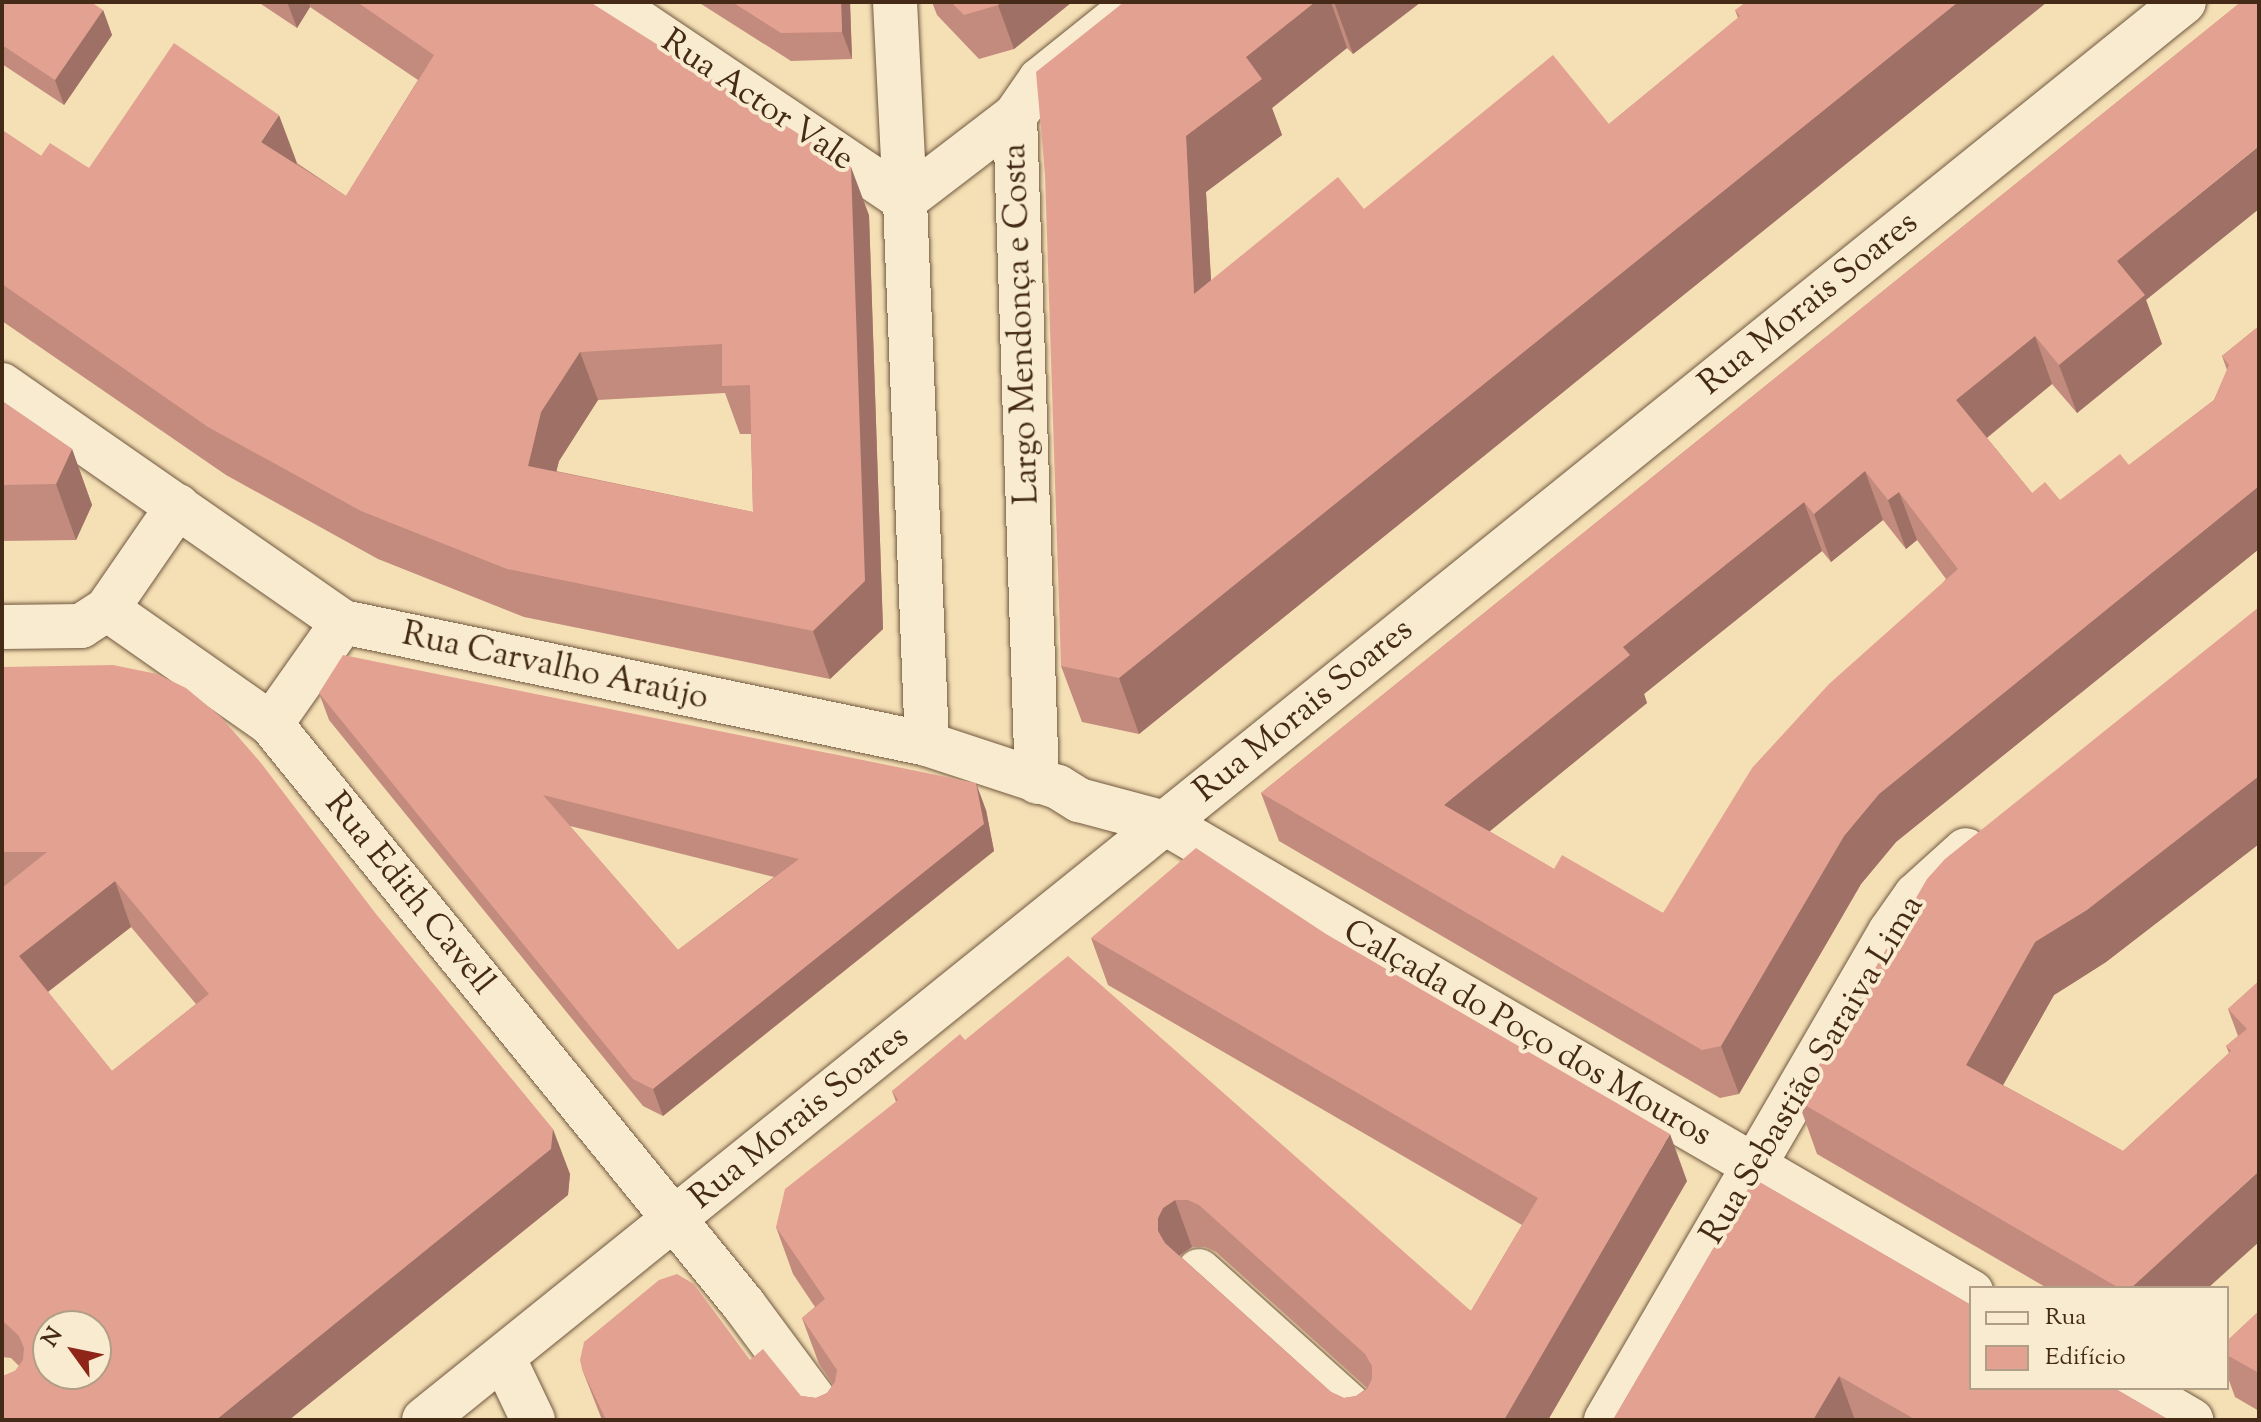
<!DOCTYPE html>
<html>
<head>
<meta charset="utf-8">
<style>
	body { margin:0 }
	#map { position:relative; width:2261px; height:1422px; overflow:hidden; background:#f5e0b6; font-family:"Sorts Mill Goudy",serif }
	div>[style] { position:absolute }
	.roads { filter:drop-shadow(0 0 2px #71583f) drop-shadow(0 0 2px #71583f) }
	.minor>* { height:44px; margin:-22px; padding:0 22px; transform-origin:22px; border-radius:22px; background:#f8ebd0 }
	.secondary>* { height:44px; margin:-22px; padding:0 22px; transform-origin:22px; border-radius:22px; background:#f8ebd0 }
	.wall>* { inset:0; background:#c38b7d }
	.shaded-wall>* { inset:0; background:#9f7166 }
	.building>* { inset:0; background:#e3a291 }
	span { translate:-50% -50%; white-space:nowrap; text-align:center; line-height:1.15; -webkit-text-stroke:8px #f8ebd0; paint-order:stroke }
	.street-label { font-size:34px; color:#452b17 }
	.frame { position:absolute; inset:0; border:4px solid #452b17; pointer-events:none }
	.legend { position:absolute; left:1969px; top:1286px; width:260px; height:104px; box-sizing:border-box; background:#f8ebd0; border:2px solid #b09e86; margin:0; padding:10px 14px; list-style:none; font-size:24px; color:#452b17 }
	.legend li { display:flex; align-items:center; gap:16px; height:40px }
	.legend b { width:40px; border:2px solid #b09e86 }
	.north { position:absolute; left:32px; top:1310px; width:80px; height:80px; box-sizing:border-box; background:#f8ebd0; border:2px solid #b09e86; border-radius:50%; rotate:303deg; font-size:22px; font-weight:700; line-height:32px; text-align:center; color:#452b17 }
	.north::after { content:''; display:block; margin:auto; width:28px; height:36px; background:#8f2418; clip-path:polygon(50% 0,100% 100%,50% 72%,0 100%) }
</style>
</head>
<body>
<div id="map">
	<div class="roads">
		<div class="minor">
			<i style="left:610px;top:2px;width:355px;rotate:33.9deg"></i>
			<i style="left:895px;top:2px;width:198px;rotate:87.1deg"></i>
			<i style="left:1015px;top:116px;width:44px;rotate:-55.2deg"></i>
			<i style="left:1040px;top:80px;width:124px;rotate:-38.8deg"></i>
			<i style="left:2px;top:385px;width:415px;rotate:34.8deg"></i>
			<i style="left:343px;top:622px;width:597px;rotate:11.8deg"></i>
			<i style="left:927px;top:744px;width:138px;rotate:18.2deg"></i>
			<i style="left:1058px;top:787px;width:25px;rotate:32deg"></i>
			<i style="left:1079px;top:800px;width:89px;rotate:15deg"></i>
			<i style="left:1165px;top:823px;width:933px;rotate:30.19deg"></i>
			<i style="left:107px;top:609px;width:200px;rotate:35deg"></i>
			<i style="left:271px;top:724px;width:749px;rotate:50.85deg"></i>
			<i style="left:744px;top:1305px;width:143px;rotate:53.5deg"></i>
			<i style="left:2px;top:627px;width:79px;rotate:-0.7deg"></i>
			<i style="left:81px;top:626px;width:31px;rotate:-33deg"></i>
			<i style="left:107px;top:609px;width:125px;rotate:-55.4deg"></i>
			<i style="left:271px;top:724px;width:125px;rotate:-54.8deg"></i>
			<i style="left:927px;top:744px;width:544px;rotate:-92.32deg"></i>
			<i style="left:905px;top:200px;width:138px;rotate:-37.4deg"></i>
			<i style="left:1015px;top:116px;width:666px;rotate:88.11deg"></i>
			<i style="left:1199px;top:1271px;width:223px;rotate:41.9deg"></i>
			<i style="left:503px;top:1357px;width:70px;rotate:64.5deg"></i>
			<i style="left:2136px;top:1388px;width:64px;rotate:30.2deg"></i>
			<i style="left:1606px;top:1420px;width:565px;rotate:-59.8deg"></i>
			<i style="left:1890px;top:932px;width:45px;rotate:-54.9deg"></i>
			<i style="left:1916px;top:895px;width:67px;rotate:-42deg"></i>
		</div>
		<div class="secondary">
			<i style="left:424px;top:1420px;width:2260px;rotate:-38.86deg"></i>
		</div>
	</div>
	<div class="wall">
		<i style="clip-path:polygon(2px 2px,103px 10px,112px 35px,64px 105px,2px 64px)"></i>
		<i style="clip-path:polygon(evenodd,258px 2px,590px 2px,869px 215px,883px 629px,830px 679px,524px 617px,378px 559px,226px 475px,2px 321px,2px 130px,41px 156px,89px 168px,297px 163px,346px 196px,418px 80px,310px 7px,297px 28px,258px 2px,725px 393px,740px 434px,751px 434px,753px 512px,556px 471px,559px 461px,598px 400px,725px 393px)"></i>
		<i style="clip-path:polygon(698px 2px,850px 2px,852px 59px,791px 61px)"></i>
		<i style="clip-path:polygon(932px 2px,1072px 2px,1014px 49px,979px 59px,937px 15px)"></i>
		<i style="clip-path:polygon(1124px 2px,1421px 2px,1353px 54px,1347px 48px,1272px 108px,1282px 135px,1206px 192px,1211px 281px,1364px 209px,1609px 124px,1738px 18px,1735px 10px,2047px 2px,1139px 734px,1082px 722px,1061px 666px)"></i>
		<i style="clip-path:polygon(evenodd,2241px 2px,2146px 300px,2162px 344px,2077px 413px,2052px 384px,1987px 438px,2032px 493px,2060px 500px,2129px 465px,2214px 400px,2227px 370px,2222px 356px,2259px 326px,2259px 549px,1896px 842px,1861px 884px,1739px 1094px,1720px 1098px,1279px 841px,1261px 793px,2241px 2px,1883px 520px,1906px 549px,1917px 540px,1946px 579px,1663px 913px,1554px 869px,1489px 831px,1647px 703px,1644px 694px,1822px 551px,1831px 562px,1883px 520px)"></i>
		<i style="clip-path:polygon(2px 401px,72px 449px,92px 505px,76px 540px,2px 541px)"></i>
		<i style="clip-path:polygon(2259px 607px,2259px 844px,2106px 962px,2054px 995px,2003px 1085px,2123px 1151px,2229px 1053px,2226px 1046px,2238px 1036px,2228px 1009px,2259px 981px,2208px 1288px,2047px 1288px,1817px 1154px,1798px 1101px)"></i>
		<i style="clip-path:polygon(evenodd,2px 667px,570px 1174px,568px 1195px,289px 1420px,2px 1420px,4px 1376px,15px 1371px,19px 1366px,11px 1358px,2px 1357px,2px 667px,131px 927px,196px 1004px,112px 1071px,48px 992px,131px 927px)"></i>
		<i style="clip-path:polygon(evenodd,319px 693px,986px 810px,994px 851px,663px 1116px,643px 1106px,329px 720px,319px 693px,570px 826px,774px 877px,678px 950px,570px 826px)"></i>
		<i style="clip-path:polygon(evenodd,1091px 938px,1687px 1181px,1548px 1420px,602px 1420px,582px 1369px,750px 1360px,801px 1396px,816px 1398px,827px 1393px,833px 1385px,819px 1364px,802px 1318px,815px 1307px,793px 1274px,776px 1227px,896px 1102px,892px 1091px,965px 1040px,1471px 1311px,1522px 1225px,1108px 985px,1091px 938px,1192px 1247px,1205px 1247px,1216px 1252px,1367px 1388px,1356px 1396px,1344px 1398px,1331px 1392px,1180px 1256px,1192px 1247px)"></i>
		<i style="clip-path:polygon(1754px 1179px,2169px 1420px,1613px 1420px)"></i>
		<i style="clip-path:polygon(2259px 1311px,2259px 1411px,2235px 1397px,2227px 1375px,2227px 1341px)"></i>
	</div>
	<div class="shaded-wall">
		<i style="clip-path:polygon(287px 2px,309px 2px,310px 7px,297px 28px)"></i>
		<i style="clip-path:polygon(841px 2px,850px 2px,852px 59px,842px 32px)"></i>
		<i style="clip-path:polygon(1002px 2px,1072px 2px,1014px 49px,998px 5px)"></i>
		<i style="clip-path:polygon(1315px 2px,1331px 2px,1347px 48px,1272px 108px,1282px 135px,1206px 192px,1215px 350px,1194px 294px,1186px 136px,1246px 57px)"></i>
		<i style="clip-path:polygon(1334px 2px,1421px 2px,1353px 54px)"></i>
		<i style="clip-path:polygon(1958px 2px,2047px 2px,1139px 734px,1119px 678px)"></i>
		<i style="clip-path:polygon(103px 10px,112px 35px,64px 105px,55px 80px)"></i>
		<i style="clip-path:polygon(279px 115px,297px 163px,279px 190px,261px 142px)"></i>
		<i style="clip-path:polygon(2259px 146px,2259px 209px,2146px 300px,2162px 344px,2077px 413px,2059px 365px,2117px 261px)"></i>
		<i style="clip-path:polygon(851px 167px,869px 215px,883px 629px,830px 679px,813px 631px)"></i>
		<i style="clip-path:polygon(2035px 336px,2052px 384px,1973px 449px,1956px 400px)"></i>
		<i style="clip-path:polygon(580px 352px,598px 400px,559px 461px,546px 514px,528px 466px,541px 412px)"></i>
		<i style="clip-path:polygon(72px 449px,92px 505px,76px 540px,56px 484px)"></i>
		<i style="clip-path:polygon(1865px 471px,1883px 520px,1831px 562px,1814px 514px)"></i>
		<i style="clip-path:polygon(2259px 486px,2259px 549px,1896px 842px,1861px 884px,1739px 1094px,1721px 1046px,1844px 836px,1879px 794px)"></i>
		<i style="clip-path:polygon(1899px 492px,1917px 540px,1906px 549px,1888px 500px)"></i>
		<i style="clip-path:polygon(1804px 502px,1822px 551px,1644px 694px,1647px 703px,1462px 854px,1444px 805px,1623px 647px)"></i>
		<i style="clip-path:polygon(2259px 776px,2259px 844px,2106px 962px,2054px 995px,1985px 1117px,1966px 1065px,2035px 942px)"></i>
		<i style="clip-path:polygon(976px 783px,986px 810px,994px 851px,663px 1116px,653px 1089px)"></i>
		<i style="clip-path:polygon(115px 881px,131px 927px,36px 1001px,19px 956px)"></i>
		<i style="clip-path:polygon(553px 1129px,570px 1174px,568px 1195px,289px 1420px,216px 1420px)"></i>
		<i style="clip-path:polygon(1670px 1134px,1687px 1181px,1548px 1420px,1504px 1420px)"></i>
		<i style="clip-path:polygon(2259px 1171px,2259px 1242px,2208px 1288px,2131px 1288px)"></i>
		<i style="clip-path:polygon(1175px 1200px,1192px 1247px,1180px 1255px,1175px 1265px,1158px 1231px,1158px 1218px,1163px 1208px)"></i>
		<i style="clip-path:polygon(1839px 1376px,1855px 1420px,1813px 1420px)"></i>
	</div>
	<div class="building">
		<i style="clip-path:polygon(2px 2px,91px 2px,103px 10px,55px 80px,2px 45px)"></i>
		<i style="clip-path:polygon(evenodd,357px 2px,590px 2px,851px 167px,865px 581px,813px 631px,507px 569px,361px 511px,208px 427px,2px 284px,2px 130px,41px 156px,50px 143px,89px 168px,174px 43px,279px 115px,261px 142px,346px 196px,434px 55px,357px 2px,722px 344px,722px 386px,750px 385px,753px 512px,528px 466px,541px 412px,580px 352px,722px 344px)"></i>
		<i style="clip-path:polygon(732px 2px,841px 2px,842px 32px,781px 33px)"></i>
		<i style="clip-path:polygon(951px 2px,1002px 2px,998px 5px,964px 15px)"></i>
		<i style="clip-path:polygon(1124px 2px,1315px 2px,1246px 57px,1262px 79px,1186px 136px,1194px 294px,1338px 177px,1364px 209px,1553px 55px,1609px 124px,1740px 16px,1735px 10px,1746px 2px,1958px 2px,1119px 678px,1061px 666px,1045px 175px,1036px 72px)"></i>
		<i style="clip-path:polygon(evenodd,2241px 2px,2259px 2px,2259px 146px,2117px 261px,2145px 295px,2059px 365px,2035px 336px,1956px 400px,2032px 493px,2045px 482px,2060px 500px,2120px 454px,2129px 465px,2214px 400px,2229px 365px,2222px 356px,2259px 326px,2259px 486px,1879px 794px,1844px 836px,1721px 1046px,1702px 1050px,1261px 793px,2241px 2px,1865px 471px,1888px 500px,1899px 492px,1958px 569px,1829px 684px,1752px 768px,1663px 913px,1562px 855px,1554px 869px,1444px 805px,1630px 655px,1623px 647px,1804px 502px,1814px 514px,1865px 471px)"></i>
		<i style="clip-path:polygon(2px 401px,72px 449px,56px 484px,2px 485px)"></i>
		<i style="clip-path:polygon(2259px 607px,2259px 776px,2087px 910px,2035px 942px,1966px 1065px,2123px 1151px,2231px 1051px,2226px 1046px,2247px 1029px,2228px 1009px,2259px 981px,2259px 1171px,2131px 1288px,2119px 1288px,1798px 1101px,1927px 879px,1945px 859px)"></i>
		<i style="clip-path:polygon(evenodd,343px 655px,976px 783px,984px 824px,653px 1089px,633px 1079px,319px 693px,343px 655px,543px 795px,799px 859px,678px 950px,543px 795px)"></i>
		<i style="clip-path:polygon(evenodd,113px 665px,157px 674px,186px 688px,221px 717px,261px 763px,376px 914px,553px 1129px,551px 1149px,216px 1420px,2px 1420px,2px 1376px,15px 1371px,23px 1360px,24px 1348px,19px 1336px,2px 1320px,2px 888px,47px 852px,2px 852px,2px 667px,113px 665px,115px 881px,209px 994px,112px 1071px,19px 956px,115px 881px,113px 665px,48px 1326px,96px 1326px,96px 1374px,48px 1374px,48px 1326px)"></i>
		<i style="clip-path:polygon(evenodd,1196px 848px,1326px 934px,1670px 1134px,1504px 1420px,606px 1420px,582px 1369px,580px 1360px,584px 1342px,659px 1280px,677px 1274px,694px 1284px,750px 1360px,763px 1349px,801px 1396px,816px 1398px,827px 1393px,835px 1382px,837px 1370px,802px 1318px,825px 1299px,776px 1227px,785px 1189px,898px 1100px,892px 1091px,960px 1034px,965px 1040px,1068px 956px,1471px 1311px,1538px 1198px,1091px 938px,1196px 848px,1175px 1200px,1188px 1200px,1199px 1205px,1365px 1354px,1372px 1366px,1372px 1379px,1367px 1389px,1356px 1396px,1344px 1398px,1331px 1392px,1165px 1243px,1158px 1231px,1158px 1218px,1163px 1208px,1175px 1200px)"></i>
		<i style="clip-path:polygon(1754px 1179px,1971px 1305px,1971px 1388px,2114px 1388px,2169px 1420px,1916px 1420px,1839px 1376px,1813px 1420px,1613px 1420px)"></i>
		<i style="clip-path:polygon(2259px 1311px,2259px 1373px,2227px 1355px,2227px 1341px)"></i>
	</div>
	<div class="street-label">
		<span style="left:757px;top:101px;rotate:34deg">Rua Actor Vale</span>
		<span style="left:1809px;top:304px;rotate:-39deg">Rua Morais Soares</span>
		<span style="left:1022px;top:324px;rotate:-92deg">Largo Mendonça e Costa</span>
		<span style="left:555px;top:667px;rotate:12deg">Rua Carvalho Araújo</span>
		<span style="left:1304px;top:711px;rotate:-39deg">Rua Morais Soares</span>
		<span style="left:409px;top:894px;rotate:51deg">Rua Edith Cavell</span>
		<span style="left:1527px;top:1034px;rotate:30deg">Calçada do Poço dos Mouros</span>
		<span style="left:1813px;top:1070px;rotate:-59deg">Rua Sebastião Saraiva Lima</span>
		<span style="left:800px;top:1118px;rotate:-39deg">Rua Morais Soares</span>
	</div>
	<div class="frame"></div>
	<ul class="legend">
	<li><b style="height:10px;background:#f8ebd0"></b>Rua</li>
	<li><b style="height:22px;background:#e3a291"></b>Edifício</li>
	</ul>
	<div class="north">N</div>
</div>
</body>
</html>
